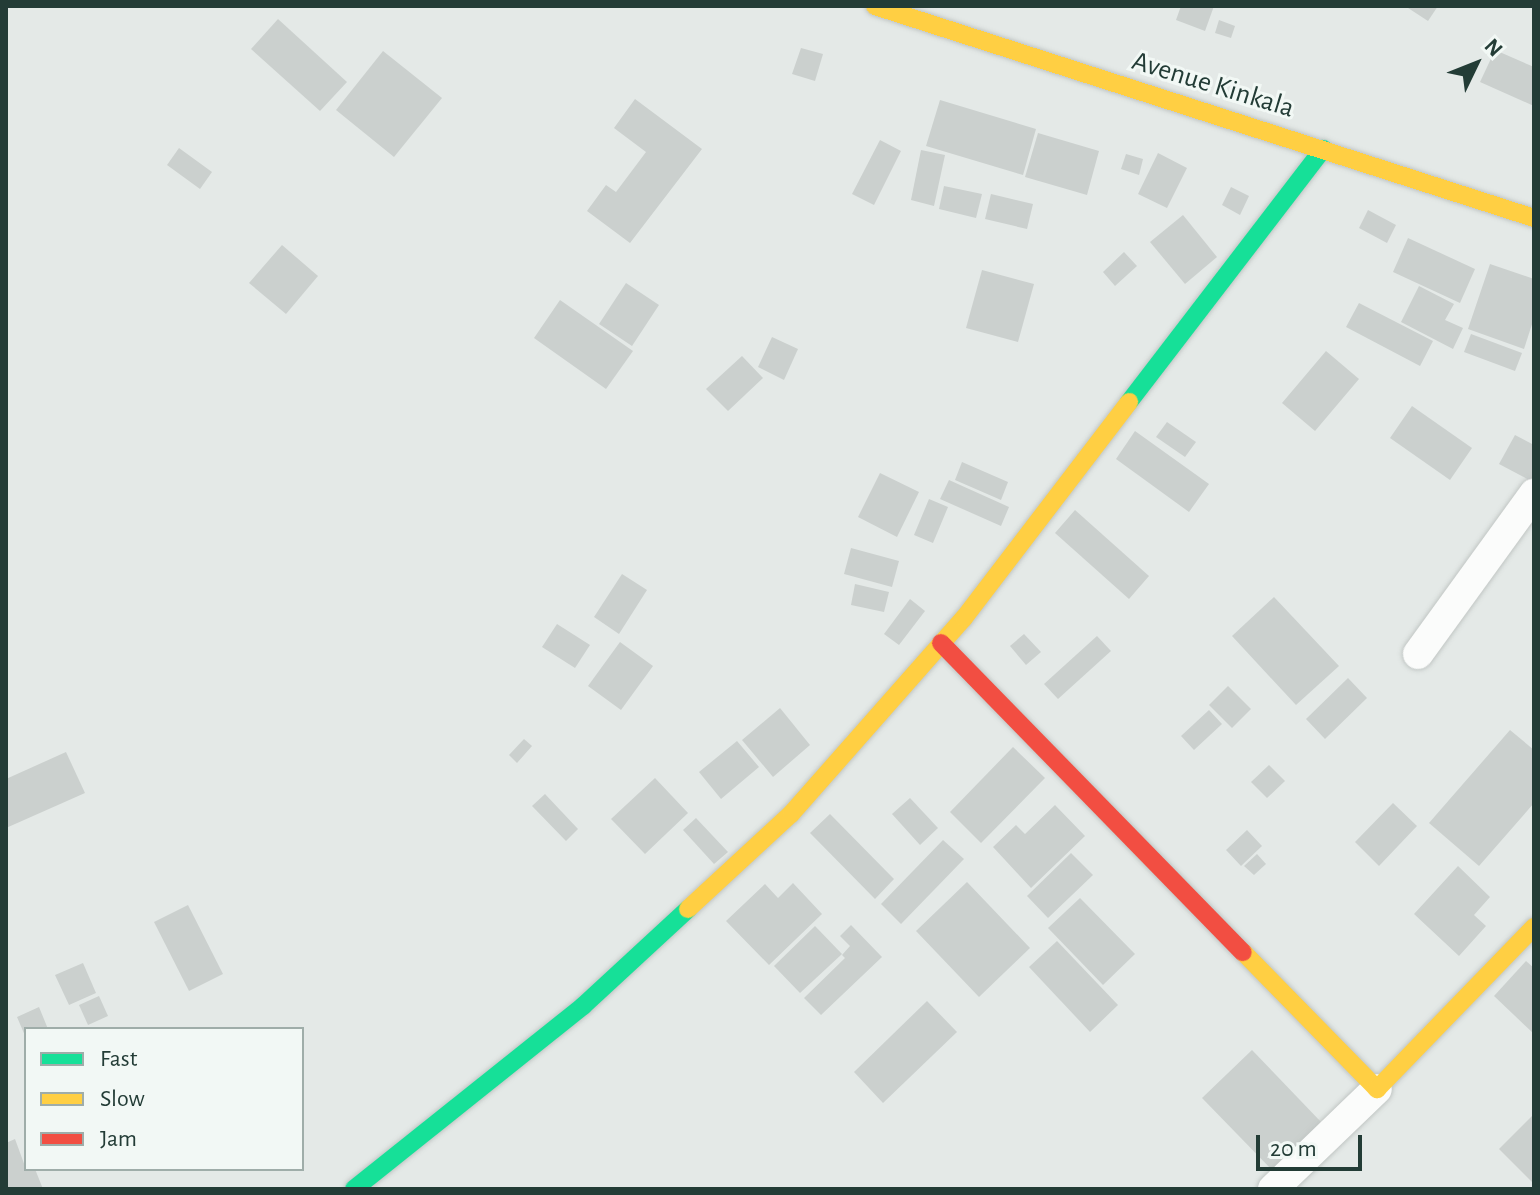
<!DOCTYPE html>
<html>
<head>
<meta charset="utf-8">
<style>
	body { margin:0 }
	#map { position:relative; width:1540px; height:1195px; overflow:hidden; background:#e4e9e7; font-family:"Alegreya Sans",sans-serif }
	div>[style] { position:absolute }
	.building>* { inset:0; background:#cbd0ce }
	.roads { filter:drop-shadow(0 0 2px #c1c6c4) drop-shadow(0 0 2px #c1c6c4) }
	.street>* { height:30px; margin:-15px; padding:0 15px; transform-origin:15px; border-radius:15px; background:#fbfcfb }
	.fast>* { height:18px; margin:-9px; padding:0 9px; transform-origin:9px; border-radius:9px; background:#16e098 }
	.slow>* { height:18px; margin:-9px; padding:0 9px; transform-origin:9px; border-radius:9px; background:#ffcf43 }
	.jam>* { height:18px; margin:-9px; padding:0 9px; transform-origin:9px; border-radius:9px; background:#f24e42 }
	span { translate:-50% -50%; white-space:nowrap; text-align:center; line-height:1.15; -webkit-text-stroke:6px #f2f8f5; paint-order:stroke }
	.street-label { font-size:28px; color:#233c36 }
	.frame { position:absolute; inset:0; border:8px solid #233c36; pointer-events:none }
	.legend { position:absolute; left:24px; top:1027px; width:280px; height:144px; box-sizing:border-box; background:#f2f8f5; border:2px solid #9fada9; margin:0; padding:10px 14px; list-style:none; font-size:24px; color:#233c36 }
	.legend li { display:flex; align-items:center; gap:16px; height:40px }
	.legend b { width:40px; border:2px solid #9fada9 }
	.north { position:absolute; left:1436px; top:24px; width:80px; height:80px; -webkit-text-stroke:6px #f2f8f5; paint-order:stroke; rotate:47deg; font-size:22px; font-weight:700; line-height:32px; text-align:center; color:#233c36 }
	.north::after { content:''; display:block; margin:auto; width:28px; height:36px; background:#233c36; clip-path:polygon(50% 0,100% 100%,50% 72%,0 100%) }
	.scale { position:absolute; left:1256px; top:1135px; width:106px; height:36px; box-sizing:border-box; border:4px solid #233c36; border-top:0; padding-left:10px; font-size:24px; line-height:28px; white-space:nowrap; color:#233c36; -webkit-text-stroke:6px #f2f8f5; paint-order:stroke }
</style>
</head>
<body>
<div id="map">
	<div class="building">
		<i style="clip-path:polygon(1181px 6px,1214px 6px,1205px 31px,1176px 20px)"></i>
		<i style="clip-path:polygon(1405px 6px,1438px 6px,1428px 21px)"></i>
		<i style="clip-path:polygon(278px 19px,347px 82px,320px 111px,251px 49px)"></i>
		<i style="clip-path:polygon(1219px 20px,1235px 26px,1231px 38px,1215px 33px)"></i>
		<i style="clip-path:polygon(801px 48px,823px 54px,815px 81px,792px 74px)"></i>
		<i style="clip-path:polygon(1495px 50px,1534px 67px,1534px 106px,1480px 82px)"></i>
		<i style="clip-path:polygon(383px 51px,442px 98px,394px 157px,336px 110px)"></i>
		<i style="clip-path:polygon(635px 99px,702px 149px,630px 243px,587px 211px,606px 185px,616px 192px,646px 152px,614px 128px)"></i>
		<i style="clip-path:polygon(940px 100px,1036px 129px,1023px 175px,926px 146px)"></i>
		<i style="clip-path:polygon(1038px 133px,1099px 151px,1087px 195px,1025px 177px)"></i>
		<i style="clip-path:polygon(880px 140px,901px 151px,874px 205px,852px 194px)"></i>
		<i style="clip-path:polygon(179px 148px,212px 172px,200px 189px,167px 165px)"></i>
		<i style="clip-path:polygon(921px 150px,945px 155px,934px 206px,911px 200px)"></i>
		<i style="clip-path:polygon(1158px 153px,1187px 168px,1167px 208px,1138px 194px)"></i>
		<i style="clip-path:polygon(1126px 154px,1143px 159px,1139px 175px,1121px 169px)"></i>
		<i style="clip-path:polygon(944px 186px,982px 194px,976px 218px,939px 209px)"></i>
		<i style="clip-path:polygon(1231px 187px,1249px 196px,1240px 215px,1222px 205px)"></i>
		<i style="clip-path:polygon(991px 194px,1033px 204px,1027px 229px,985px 219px)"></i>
		<i style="clip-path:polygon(1368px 210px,1396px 225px,1387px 243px,1359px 228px)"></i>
		<i style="clip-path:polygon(1183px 215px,1217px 257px,1185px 284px,1150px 242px)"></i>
		<i style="clip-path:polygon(1408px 238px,1475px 269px,1460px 303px,1393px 272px)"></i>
		<i style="clip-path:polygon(282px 245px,318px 276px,286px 314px,249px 283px)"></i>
		<i style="clip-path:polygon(1124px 252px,1137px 266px,1115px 286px,1103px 272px)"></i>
		<i style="clip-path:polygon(1490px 264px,1534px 279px,1534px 318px,1524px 349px,1468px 329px)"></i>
		<i style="clip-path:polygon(982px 270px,1034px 284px,1018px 342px,966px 328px)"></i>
		<i style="clip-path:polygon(626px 283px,659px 305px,632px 346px,599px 324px)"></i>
		<i style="clip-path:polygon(1419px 286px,1454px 304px,1445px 320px,1463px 328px,1453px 349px,1401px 322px)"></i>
		<i style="clip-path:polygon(560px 300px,633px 351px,606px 389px,534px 338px)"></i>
		<i style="clip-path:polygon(1359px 303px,1433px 341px,1420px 366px,1346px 327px)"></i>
		<i style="clip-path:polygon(1471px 334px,1522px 353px,1515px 371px,1464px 352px)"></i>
		<i style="clip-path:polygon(772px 337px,798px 349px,784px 380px,758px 367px)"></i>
		<i style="clip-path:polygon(1326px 351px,1359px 379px,1315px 431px,1282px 403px)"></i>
		<i style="clip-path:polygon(742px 356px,763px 378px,728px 411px,706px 389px)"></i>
		<i style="clip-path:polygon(1412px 406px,1472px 448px,1450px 480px,1390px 438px)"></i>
		<i style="clip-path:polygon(1167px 422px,1196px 442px,1185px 457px,1156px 437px)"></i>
		<i style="clip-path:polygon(1135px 431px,1209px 484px,1189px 512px,1116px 459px)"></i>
		<i style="clip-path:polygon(1515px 435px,1534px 445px,1534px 475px,1531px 481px,1499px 464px)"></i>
		<i style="clip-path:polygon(962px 462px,1008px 482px,1001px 500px,955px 480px)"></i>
		<i style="clip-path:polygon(880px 473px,919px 492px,897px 537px,858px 517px)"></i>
		<i style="clip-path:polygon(949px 480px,1009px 507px,1001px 526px,940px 499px)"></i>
		<i style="clip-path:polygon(929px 499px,948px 507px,933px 543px,914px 535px)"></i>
		<i style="clip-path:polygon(1075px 510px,1149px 576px,1129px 599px,1055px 533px)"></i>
		<i style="clip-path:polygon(851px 548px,899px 561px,892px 587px,844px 574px)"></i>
		<i style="clip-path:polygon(622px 574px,647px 590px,619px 634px,594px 617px)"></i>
		<i style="clip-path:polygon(855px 584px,889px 592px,884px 612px,851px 605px)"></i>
		<i style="clip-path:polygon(1274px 597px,1339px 666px,1296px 705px,1232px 636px)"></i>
		<i style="clip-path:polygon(910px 599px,925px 611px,899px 645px,884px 634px)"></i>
		<i style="clip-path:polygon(557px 624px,590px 645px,575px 668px,542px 647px)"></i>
		<i style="clip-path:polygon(1024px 634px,1041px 652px,1026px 665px,1010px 646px)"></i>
		<i style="clip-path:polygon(1097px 636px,1111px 651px,1058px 699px,1044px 684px)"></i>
		<i style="clip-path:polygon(620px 642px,653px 666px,621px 710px,588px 686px)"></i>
		<i style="clip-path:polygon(1348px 678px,1367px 698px,1325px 739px,1306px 719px)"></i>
		<i style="clip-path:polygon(1228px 686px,1251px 709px,1232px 728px,1209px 705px)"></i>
		<i style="clip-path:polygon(780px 708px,810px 745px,773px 777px,742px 740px)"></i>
		<i style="clip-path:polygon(1209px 710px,1222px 724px,1194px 750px,1181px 736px)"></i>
		<i style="clip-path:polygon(1510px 730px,1534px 750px,1534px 803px,1479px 866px,1429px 823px)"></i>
		<i style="clip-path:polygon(524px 739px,532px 746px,517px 763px,509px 755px)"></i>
		<i style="clip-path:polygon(737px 741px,759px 767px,721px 799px,699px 772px)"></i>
		<i style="clip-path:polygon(1013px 747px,1045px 778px,981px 843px,950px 812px)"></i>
		<i style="clip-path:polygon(66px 752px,85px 793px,6px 828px,6px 779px)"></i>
		<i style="clip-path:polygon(1269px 765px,1285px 781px,1267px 798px,1251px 782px)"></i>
		<i style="clip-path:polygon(655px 778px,688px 813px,645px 854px,611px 819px)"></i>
		<i style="clip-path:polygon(545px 794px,578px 829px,566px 841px,532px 806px)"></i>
		<i style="clip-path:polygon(910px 798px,938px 828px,920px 845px,892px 814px)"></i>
		<i style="clip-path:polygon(1393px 803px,1417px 826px,1379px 866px,1355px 842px)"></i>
		<i style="clip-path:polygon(1055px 805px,1085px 836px,1031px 888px,993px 847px,1016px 825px,1025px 834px)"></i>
		<i style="clip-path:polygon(830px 814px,894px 879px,875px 899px,810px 833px)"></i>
		<i style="clip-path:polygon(696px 818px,728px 852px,714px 864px,683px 830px)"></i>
		<i style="clip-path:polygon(1247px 830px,1262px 846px,1241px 866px,1226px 850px)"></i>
		<i style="clip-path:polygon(943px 840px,964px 859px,901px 924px,881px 904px)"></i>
		<i style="clip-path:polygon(1071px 853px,1093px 875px,1048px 918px,1027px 896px)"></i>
		<i style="clip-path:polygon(1257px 854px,1266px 864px,1254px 875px,1244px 866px)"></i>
		<i style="clip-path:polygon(1458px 866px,1490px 897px,1474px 915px,1486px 926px,1459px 956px,1414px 914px)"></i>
		<i style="clip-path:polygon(967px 882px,1030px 948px,979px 997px,916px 931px)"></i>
		<i style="clip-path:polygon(793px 883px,822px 914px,769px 965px,726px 921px,765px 884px,778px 898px)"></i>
		<i style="clip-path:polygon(1080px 898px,1135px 954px,1103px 985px,1048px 928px)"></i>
		<i style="clip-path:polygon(188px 905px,223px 974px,189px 991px,154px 922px)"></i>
		<i style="clip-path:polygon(851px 925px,882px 957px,821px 1015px,804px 998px,845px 958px,842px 955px,850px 946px,840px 936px)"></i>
		<i style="clip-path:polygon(815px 926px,842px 954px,800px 993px,774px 966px)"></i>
		<i style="clip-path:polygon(1057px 941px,1118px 1005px,1090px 1032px,1029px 967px)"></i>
		<i style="clip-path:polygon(1526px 961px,1534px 968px,1534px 1034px,1494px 996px)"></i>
		<i style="clip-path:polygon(83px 963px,96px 993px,69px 1005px,55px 975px)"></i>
		<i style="clip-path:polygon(99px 996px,108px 1016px,88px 1025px,79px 1005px)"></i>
		<i style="clip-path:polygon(927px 1001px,957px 1032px,883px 1103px,854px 1072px)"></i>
		<i style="clip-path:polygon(39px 1007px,48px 1029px,26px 1029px,26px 1038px,17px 1017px)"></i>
		<i style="clip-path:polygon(1252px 1050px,1322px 1123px,1273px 1171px,1202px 1098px)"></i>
		<i style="clip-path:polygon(1534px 1114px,1534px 1184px,1499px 1149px)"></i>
		<i style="clip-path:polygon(15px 1139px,26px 1169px,35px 1169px,43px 1189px,6px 1189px,6px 1143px)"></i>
	</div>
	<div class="roads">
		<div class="street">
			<i style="left:1418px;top:654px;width:198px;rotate:-54.1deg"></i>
			<i style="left:1273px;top:1189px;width:144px;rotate:-43.9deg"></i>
		</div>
		<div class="fast">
			<i style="left:1129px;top:402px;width:319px;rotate:-52.5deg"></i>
			<i style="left:354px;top:1189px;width:293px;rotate:-38.6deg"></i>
			<i style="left:583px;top:1006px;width:143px;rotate:-42.7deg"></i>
		</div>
		<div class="slow">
			<i style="left:875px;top:6px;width:692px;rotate:17.83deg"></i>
			<i style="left:688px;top:909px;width:140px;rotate:-42.7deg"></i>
			<i style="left:791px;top:814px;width:261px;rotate:-48.6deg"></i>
			<i style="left:964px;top:618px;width:272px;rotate:-52.6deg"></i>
			<i style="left:1243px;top:952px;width:192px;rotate:45.6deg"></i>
			<i style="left:1377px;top:1089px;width:226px;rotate:-45.9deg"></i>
		</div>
		<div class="jam">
			<i style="left:941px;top:643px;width:432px;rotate:45.7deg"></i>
		</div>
	</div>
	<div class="street-label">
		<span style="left:1213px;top:85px;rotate:17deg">Avenue Kinkala</span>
	</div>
	<div class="frame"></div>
	<ul class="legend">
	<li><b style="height:10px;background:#16e098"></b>Fast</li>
	<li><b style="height:10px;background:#ffcf43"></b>Slow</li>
	<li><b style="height:10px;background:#f24e42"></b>Jam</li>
	</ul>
	<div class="north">N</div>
	<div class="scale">20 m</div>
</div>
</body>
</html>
